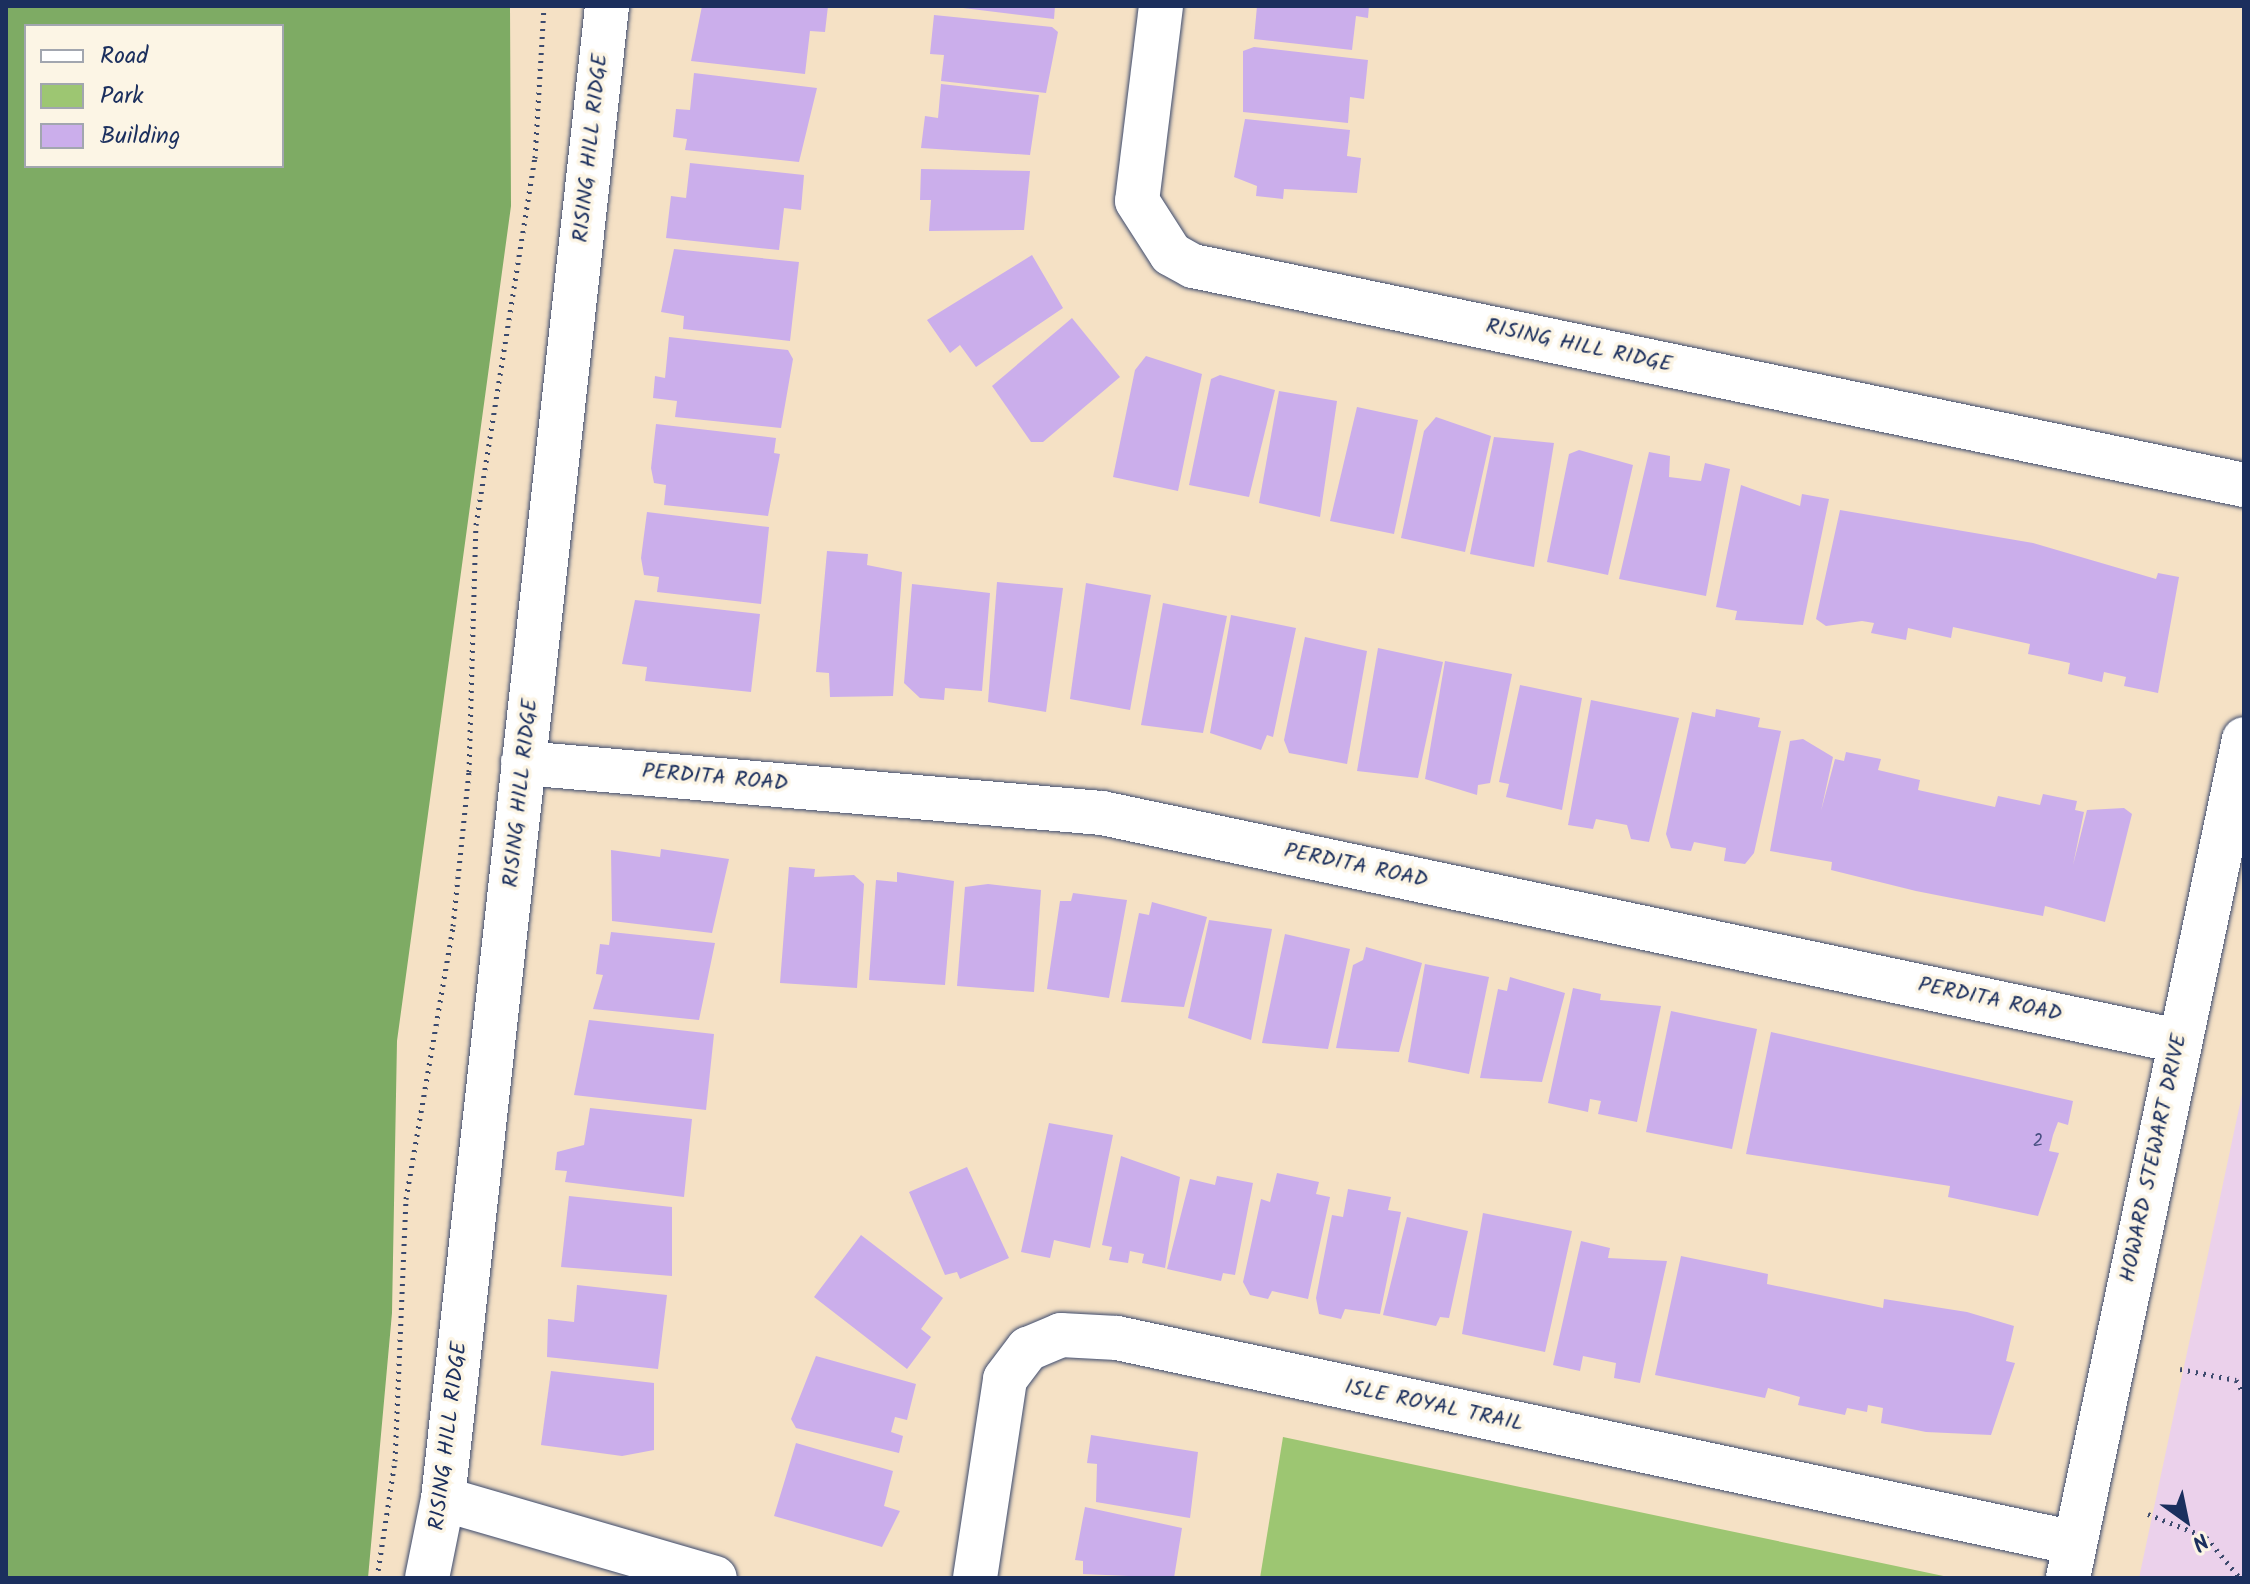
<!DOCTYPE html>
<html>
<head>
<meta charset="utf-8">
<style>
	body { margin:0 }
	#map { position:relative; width:2250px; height:1584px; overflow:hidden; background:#f5e1c5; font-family:Kalam,sans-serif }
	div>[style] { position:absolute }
	.built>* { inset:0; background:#ebd1eb }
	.green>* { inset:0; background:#9dc672 }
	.forest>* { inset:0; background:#7eab64 }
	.building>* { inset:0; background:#cbaeeb }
	.path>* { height:5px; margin-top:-2.5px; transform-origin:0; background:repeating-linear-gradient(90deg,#3c4a6d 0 2px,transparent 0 8px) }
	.roads { filter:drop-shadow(0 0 2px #3c4a6d) drop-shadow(0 0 2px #3c4a6d) }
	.minor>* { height:44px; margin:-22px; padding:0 22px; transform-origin:22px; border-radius:22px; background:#fff }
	span { translate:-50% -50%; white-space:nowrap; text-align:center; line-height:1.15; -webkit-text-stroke:7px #fcf5e5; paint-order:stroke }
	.number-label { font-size:18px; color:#474f81 }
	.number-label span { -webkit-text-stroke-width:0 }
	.street-label { font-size:22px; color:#1b2f5e }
	.frame { position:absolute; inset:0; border:8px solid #1b2f5e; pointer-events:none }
	.legend { position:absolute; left:24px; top:24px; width:260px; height:144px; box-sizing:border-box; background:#fcf5e5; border:2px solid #a2a6af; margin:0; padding:10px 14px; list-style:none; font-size:24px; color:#1b2f5e }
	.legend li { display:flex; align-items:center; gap:16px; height:40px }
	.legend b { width:40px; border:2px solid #a2a6af }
	.north { position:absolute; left:2146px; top:1480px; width:80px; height:80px; -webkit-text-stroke:6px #fcf5e5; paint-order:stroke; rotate:147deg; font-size:22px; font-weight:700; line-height:32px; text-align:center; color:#1b2f5e }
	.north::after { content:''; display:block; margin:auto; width:28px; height:36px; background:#1b2f5e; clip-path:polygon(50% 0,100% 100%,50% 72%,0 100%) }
</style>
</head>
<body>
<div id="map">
	<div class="built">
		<i style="clip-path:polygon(2244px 1085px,2244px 1578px,2139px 1578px)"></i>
	</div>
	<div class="green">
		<i style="clip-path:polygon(1283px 1437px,1953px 1578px,1260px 1578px)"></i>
	</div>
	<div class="forest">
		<i style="clip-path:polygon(evenodd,6px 6px,510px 6px,511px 206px,397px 1041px,392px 1313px,368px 1578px,6px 1578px,6px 6px,26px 26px,282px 26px,282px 166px,26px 166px,26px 26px)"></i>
	</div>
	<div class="building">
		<i style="clip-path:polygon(702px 6px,828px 6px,825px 32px,810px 31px,805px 74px,691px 61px)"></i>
		<i style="clip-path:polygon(947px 6px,1055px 6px,1054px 19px)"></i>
		<i style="clip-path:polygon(1257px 6px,1369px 6px,1368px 18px,1356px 16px,1352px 50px,1254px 39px)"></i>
		<i style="clip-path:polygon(934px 15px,1052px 27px,1058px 32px,1046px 93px,941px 81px,944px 55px,930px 54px)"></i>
		<i style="clip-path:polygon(1254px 47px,1368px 60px,1364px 99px,1350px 97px,1348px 123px,1243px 112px,1243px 51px)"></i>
		<i style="clip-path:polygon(694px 73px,817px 88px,799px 162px,685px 150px,687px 139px,673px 137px,676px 109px,690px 110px)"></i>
		<i style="clip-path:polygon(941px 84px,1039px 95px,1030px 155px,921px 148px,925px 116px,938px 118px)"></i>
		<i style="clip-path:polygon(1245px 119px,1350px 130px,1347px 156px,1361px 158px,1357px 193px,1284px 189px,1283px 199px,1256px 196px,1257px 186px,1234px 177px)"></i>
		<i style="clip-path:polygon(690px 163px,804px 175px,801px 210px,784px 208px,779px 250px,666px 238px,671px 196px,686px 198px)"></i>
		<i style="clip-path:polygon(921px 169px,1030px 171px,1024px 230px,929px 231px,931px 200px,920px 200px)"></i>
		<i style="clip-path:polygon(674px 249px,799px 262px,790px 341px,683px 329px,684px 316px,661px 312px)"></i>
		<i style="clip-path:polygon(1032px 255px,1063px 308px,976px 367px,960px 345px,950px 353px,927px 320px)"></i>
		<i style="clip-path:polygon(1072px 318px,1120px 377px,1043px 442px,1031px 442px,992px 386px)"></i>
		<i style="clip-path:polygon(669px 337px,788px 350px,793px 359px,781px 428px,675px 417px,677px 401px,653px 398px,655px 376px,665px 378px)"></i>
		<i style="clip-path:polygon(1146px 356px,1202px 374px,1178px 491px,1113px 477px,1135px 370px)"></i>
		<i style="clip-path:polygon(1220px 375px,1275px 390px,1249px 497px,1189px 485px,1211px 379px)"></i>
		<i style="clip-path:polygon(1279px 391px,1337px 401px,1320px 517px,1259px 503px)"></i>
		<i style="clip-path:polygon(1357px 407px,1418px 420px,1394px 534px,1330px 521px)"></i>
		<i style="clip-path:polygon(1436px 417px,1491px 436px,1465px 552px,1401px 538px,1424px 431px)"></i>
		<i style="clip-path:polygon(656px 424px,776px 438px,774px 453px,780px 454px,768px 516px,664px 505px,666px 485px,654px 483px,651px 468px)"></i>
		<i style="clip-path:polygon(1494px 437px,1554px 443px,1534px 567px,1470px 554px)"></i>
		<i style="clip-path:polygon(1579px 450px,1633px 465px,1608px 575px,1547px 562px,1569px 454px)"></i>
		<i style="clip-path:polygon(1649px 452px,1670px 456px,1669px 477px,1701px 481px,1705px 463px,1730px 469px,1706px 596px,1619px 579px)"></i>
		<i style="clip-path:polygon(1741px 485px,1800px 506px,1802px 494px,1829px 499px,1803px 625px,1735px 620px,1737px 611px,1716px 607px)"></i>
		<i style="clip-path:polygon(1840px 510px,2033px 543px,2156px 579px,2158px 573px,2179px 577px,2158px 693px,2124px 686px,2126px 677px,2104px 672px,2102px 682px,2068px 674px,2070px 663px,2028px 654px,2030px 644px,1953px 627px,1951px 638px,1908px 628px,1906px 640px,1871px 633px,1874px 623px,1862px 621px,1826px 626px,1816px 619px)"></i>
		<i style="clip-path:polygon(647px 512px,769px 527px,761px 604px,657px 592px,659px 577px,644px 575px,641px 558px)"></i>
		<i style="clip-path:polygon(827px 551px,868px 554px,867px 565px,902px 572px,893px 696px,830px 697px,829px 673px,816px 672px)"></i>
		<i style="clip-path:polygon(997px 582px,1063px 588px,1046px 712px,988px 702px)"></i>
		<i style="clip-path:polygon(1086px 583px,1151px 595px,1130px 710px,1070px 699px)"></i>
		<i style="clip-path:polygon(912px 584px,990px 593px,982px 691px,945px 688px,944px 700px,920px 698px,904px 683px)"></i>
		<i style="clip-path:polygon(635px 600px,760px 614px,751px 692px,645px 681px,647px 667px,622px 664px)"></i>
		<i style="clip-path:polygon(1163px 603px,1227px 616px,1203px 733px,1141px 725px)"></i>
		<i style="clip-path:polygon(1231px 615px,1296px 628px,1273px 737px,1267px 735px,1261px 750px,1210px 733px)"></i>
		<i style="clip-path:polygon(1305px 637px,1367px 651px,1347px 764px,1289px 753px,1284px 740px)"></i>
		<i style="clip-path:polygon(1378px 648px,1443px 662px,1418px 778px,1357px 771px)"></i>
		<i style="clip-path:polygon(1445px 661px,1512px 674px,1490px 783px,1478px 785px,1477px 795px,1425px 779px)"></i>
		<i style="clip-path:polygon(1520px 685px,1582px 698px,1562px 810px,1506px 797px,1509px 784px,1499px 782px)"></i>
		<i style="clip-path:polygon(1591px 700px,1679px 718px,1649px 842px,1631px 839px,1627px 825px,1596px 819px,1593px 829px,1568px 825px)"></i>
		<i style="clip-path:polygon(1716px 709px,1760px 718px,1758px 727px,1781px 731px,1754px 853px,1745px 864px,1724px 861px,1726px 848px,1694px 842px,1691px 851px,1671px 848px,1666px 834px,1692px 712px,1715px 717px)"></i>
		<i style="clip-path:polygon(1803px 739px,1833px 757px,1821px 811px,1835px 759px,1844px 761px,1846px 752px,1881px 759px,1878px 770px,1920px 780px,1918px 790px,1995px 807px,1998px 796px,2040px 805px,2043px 794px,2077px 801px,2075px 810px,2084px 812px,2073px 865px,2087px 810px,2124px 808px,2132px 814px,2105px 922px,2045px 906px,2043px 916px,1916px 891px,1831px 870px,1832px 862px,1770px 851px,1790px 741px)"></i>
		<i style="clip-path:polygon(661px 849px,729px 859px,712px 933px,612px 921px,611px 850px,660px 857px)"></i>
		<i style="clip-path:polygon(789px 867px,815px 869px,814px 877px,854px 875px,864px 884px,857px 988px,780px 983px)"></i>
		<i style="clip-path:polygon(897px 872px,954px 881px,945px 985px,869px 980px,876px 880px,897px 882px)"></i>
		<i style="clip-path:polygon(988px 884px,1041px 890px,1034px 992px,957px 986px,965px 887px)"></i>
		<i style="clip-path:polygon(1073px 893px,1127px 900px,1109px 998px,1047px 989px,1060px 901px,1071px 901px)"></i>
		<i style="clip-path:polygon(1152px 902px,1207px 917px,1184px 1007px,1121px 1002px,1139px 913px,1149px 915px)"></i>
		<i style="clip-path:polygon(1209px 920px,1272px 929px,1251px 1040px,1188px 1018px)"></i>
		<i style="clip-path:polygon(611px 932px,715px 943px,699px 1020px,593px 1009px,603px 975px,596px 974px,600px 944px,609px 945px)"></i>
		<i style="clip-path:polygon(1285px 934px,1350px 949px,1328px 1049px,1262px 1043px)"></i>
		<i style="clip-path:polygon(1366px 947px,1422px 963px,1399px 1052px,1336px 1048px,1353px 965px,1363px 960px)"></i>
		<i style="clip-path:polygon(1425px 964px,1489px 977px,1469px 1074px,1408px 1062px)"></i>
		<i style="clip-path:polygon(1510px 977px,1565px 993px,1542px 1082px,1480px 1078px,1498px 989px,1507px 991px)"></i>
		<i style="clip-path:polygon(1573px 988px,1601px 994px,1600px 1000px,1661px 1006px,1637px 1122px,1598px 1114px,1601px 1101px,1590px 1099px,1588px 1112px,1548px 1103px)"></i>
		<i style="clip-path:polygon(1671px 1011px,1757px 1029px,1732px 1149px,1646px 1132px)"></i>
		<i style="clip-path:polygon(589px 1020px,714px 1034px,706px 1110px,574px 1095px)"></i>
		<i style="clip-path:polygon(1771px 1032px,2073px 1101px,2068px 1125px,2058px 1122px,2053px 1135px,2049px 1151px,2059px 1153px,2038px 1216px,1948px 1197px,1950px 1186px,1746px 1154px)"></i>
		<i style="clip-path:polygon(590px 1108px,692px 1119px,684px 1197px,565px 1182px,567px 1171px,555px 1170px,557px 1152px,584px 1145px)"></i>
		<i style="clip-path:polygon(1049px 1123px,1113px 1135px,1090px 1248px,1054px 1240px,1050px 1258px,1021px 1252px)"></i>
		<i style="clip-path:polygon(1121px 1156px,1180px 1177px,1165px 1268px,1142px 1263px,1144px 1254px,1130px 1251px,1128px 1263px,1109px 1260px,1112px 1247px,1102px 1245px)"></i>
		<i style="clip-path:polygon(967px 1167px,1009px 1258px,960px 1279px,957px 1272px,945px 1275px,909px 1192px)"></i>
		<i style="clip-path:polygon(1277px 1173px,1319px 1182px,1316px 1194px,1330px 1197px,1308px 1299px,1272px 1291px,1268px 1299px,1250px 1295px,1243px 1282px,1261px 1199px,1270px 1202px)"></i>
		<i style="clip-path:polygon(1217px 1176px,1253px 1183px,1235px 1275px,1223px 1273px,1221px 1281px,1167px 1269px,1190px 1179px,1215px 1185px)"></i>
		<i style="clip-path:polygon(1348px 1189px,1391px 1197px,1388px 1210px,1401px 1212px,1380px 1314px,1345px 1309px,1341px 1319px,1319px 1314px,1316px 1298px,1332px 1215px,1343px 1217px)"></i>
		<i style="clip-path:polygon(569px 1196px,672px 1207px,672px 1276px,561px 1267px)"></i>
		<i style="clip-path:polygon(1483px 1213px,1572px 1231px,1545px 1352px,1462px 1334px)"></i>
		<i style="clip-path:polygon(1407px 1217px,1468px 1231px,1449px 1318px,1440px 1317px,1436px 1326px,1383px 1315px)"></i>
		<i style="clip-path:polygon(861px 1235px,943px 1298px,921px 1329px,931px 1337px,907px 1369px,814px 1297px)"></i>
		<i style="clip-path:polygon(1581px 1241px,1610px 1248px,1608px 1258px,1667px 1261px,1640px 1383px,1614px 1378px,1616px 1363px,1583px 1356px,1580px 1371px,1553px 1365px)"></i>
		<i style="clip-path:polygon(1681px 1256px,1768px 1274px,1767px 1284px,1883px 1308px,1884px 1299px,1967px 1312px,2014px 1326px,2006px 1361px,2015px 1363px,1991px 1435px,1926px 1432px,1881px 1423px,1883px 1408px,1868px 1405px,1867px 1412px,1847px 1408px,1845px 1415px,1798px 1405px,1800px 1397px,1768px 1388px,1765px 1398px,1655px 1375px)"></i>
		<i style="clip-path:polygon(577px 1285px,667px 1295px,658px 1369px,547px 1357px,548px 1319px,574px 1322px)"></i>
		<i style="clip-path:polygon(816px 1356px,916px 1384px,907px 1420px,895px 1417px,891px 1432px,903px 1436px,899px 1453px,796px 1428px,791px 1419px)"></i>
		<i style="clip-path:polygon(551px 1371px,654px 1383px,654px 1450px,622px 1456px,541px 1445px)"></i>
		<i style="clip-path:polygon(1091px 1435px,1198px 1452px,1190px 1518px,1096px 1502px,1097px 1464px,1087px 1463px)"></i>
		<i style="clip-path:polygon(796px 1443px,893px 1471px,884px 1506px,900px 1511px,882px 1547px,774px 1516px)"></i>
		<i style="clip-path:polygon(1085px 1507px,1182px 1528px,1174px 1578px,1083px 1574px,1083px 1561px,1075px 1560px)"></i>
	</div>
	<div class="path">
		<i style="left:2180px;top:1369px;width:57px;rotate:11.1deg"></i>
		<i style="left:2236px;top:1380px;width:16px;rotate:60deg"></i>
		<i style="left:2148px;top:1514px;width:62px;rotate:21.6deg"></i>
		<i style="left:2206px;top:1537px;width:53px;rotate:50.3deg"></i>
		<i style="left:377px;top:1578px;width:118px;rotate:-81.3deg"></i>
		<i style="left:395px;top:1461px;width:262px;rotate:-87.6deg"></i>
		<i style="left:406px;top:1199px;width:277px;rotate:-80.2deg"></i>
		<i style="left:453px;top:926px;width:155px;rotate:-84.1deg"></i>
		<i style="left:469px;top:772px;width:247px;rotate:-88.4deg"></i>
		<i style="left:476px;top:525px;width:372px;rotate:-80.9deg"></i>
		<i style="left:535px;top:158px;width:152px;rotate:-86.6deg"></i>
	</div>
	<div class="roads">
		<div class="minor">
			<i style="left:1161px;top:6px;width:196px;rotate:97deg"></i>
			<i style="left:1137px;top:201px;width:63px;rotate:57.3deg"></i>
			<i style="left:1171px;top:254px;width:25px;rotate:29deg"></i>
			<i style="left:1193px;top:266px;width:1074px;rotate:11.77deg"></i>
			<i style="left:523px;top:763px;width:581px;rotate:4.94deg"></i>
			<i style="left:1102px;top:813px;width:1100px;rotate:11.96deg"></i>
			<i style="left:443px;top:1499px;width:283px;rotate:16.2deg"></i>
			<i style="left:427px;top:1578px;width:81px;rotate:-78.6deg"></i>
			<i style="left:443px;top:1499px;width:1502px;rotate:-83.73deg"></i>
			<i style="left:975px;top:1578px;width:201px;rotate:-81.4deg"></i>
			<i style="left:1005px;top:1379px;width:38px;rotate:-53deg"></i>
			<i style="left:1028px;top:1349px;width:36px;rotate:-23deg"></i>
			<i style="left:1061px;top:1335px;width:56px;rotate:3.1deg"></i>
			<i style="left:1117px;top:1338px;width:980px;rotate:12.08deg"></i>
			<i style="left:2068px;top:1578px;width:857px;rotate:-78.15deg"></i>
		</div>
	</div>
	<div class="number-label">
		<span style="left:2038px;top:1142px">2</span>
	</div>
	<div class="street-label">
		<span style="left:591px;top:148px;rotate:-84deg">RISING HILL RIDGE</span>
		<span style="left:1579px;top:346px;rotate:12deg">RISING HILL RIDGE</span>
		<span style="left:715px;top:778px;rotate:5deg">PERDITA ROAD</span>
		<span style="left:521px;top:793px;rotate:-84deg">RISING HILL RIDGE</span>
		<span style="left:1356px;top:866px;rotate:12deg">PERDITA ROAD</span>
		<span style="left:1990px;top:1000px;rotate:12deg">PERDITA ROAD</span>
		<span style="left:2154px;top:1158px;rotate:-78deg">HOWARD STEWART DRIVE</span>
		<span style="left:1434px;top:1406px;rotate:12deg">ISLE ROYAL TRAIL</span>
		<span style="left:449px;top:1436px;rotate:-83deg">RISING HILL RIDGE</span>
	</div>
	<div class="frame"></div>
	<ul class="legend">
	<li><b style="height:10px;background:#fff"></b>Road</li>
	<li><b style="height:22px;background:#9dc672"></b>Park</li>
	<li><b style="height:22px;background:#cbaeeb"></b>Building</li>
	</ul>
	<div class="north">N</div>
</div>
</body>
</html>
